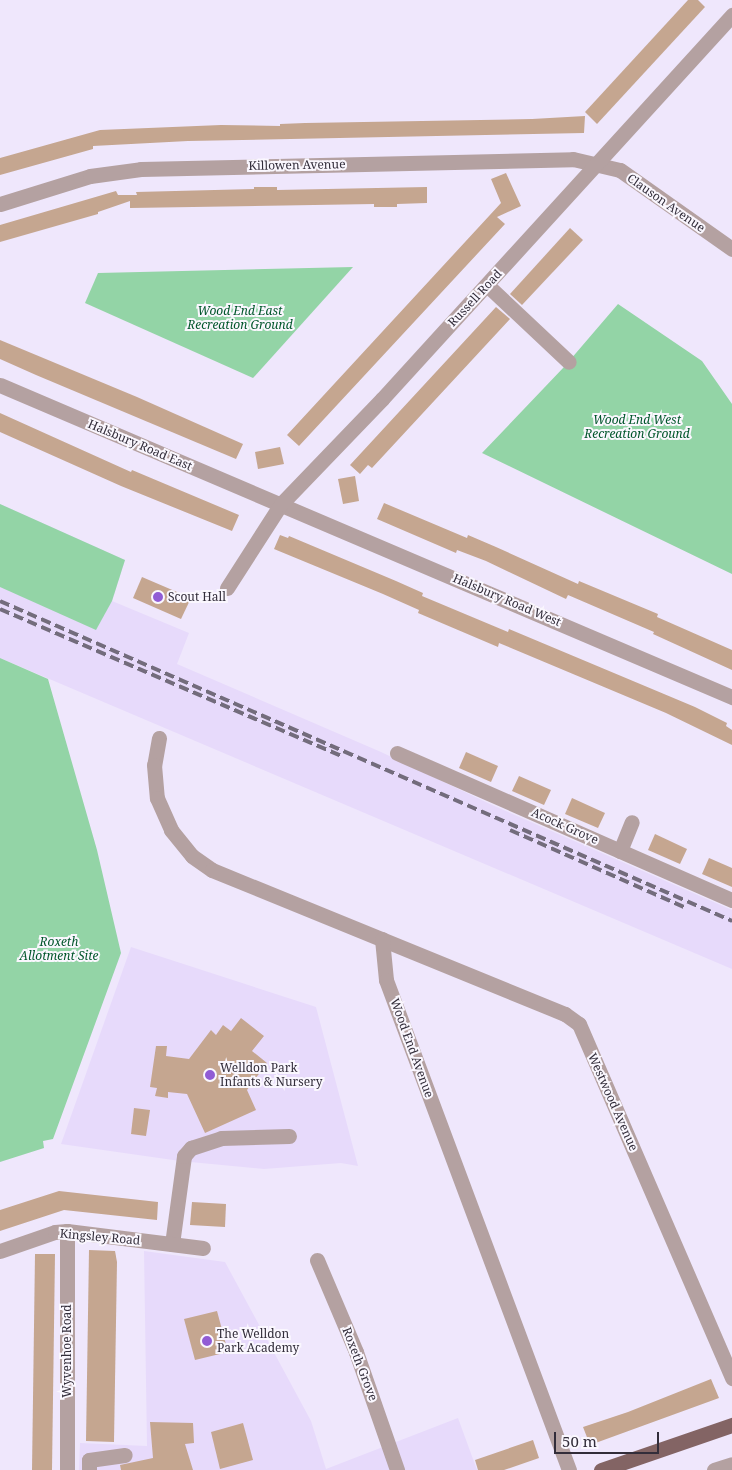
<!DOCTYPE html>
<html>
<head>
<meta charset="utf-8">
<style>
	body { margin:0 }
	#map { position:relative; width:732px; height:1470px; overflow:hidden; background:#efe7fc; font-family:"Noto Serif",serif }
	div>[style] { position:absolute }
	.built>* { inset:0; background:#e7dafb }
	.green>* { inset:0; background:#93d4a6 }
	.building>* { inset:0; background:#c5a690 }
	.minor>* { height:15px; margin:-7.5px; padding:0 7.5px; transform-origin:7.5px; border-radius:7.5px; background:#b4a1a1 }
	.major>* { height:15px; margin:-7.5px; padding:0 7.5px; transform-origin:7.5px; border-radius:7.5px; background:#836464 }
	.rail>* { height:4px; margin-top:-2px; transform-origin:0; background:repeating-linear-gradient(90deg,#736c7c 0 10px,transparent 0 15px) }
	.dots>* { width:14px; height:14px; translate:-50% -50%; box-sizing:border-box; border:2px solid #faf7fe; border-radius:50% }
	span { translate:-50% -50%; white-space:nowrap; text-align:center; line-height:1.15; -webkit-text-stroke:4px #faf7fe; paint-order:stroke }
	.street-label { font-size:12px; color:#322d3a }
	.park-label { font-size:12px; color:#00562b; font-style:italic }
	.poi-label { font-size:12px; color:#322d3a }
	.left { translate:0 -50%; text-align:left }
	.scale { position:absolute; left:554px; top:1432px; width:105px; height:22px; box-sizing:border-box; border:2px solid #322d3a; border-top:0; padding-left:6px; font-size:15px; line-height:18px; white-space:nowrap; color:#322d3a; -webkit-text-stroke:4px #faf7fe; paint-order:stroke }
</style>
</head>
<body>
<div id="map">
	<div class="built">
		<i style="clip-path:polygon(0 504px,125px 560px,112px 601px,189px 633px,177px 664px,381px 752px,490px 804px,732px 910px,732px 969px,0 658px)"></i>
		<i style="clip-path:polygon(131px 947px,316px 1007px,358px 1166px,341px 1163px,264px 1169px,180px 1161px,61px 1144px)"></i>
		<i style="clip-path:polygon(144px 1251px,225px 1262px,311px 1421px,326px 1469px,458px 1418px,477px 1470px,79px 1470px,80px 1443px,147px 1446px)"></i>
	</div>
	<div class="green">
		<i style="clip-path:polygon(353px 267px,253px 378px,85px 303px,98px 273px)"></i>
		<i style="clip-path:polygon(618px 304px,702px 361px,732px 404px,732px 574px,482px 453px,564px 367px)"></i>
		<i style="clip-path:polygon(0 504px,125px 560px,112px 601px,96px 630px,0 587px)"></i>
		<i style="clip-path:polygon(0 658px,48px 679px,97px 850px,121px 953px,53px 1139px,43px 1141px,44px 1148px,0 1162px)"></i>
	</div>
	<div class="building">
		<i style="clip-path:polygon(688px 0,698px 0,705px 7px,597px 124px,585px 112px)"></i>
		<i style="clip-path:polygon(585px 116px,584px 133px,188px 141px,93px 146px,93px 149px,0 175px,0 158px,100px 130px,221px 125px,280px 126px,280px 124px,305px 123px,532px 119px)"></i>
		<i style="clip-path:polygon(506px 173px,521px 206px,497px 217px,505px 224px,299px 446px,287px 435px,501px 203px,491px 179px)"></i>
		<i style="clip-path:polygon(254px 187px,277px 187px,277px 190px,427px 187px,427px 203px,397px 204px,397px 207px,374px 207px,374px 204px,130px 208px,130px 201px,98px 212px,98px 214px,0 242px,0 225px,116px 191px,118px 195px,137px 195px,136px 192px,254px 189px)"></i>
		<i style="clip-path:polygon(570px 228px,583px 240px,522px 305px,510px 294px)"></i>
		<i style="clip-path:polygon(496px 307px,510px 319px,372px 468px,368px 465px,360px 474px,350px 465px)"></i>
		<i style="clip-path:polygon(0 340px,137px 397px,243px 444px,236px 459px,36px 375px,0 359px)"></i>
		<i style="clip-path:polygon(0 413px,131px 472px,132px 470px,239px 515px,232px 531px,121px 486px,0 432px)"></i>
		<i style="clip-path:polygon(280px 447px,284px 464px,258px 469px,255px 452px)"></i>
		<i style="clip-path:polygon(355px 476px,359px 501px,343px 504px,338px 479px)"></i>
		<i style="clip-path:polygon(384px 503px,467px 538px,468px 535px,496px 547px,578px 584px,579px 581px,658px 614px,657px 617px,732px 650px,732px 670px,653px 634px,654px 632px,568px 595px,566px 599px,486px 561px,457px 550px,456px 553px,377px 519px)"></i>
		<i style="clip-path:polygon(280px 535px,288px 538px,289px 536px,396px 581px,423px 593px,422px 596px,508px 632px,509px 629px,695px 707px,727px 723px,726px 726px,732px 730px,732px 745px,666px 713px,499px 643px,498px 647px,418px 613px,419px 610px,383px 594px,274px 549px)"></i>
		<i style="clip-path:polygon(142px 577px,191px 598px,181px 619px,133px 598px)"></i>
		<i style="clip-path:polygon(466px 752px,498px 766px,491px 782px,459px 768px)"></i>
		<i style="clip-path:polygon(519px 776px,551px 790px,544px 805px,512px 791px)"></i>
		<i style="clip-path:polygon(572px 798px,605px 813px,598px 828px,565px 814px)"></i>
		<i style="clip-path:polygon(655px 834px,687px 849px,680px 864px,648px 850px)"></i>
		<i style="clip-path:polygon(709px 858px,732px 868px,732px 887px,702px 874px)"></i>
		<i style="clip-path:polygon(241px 1018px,264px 1036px,252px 1051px,267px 1063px,247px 1090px,256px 1110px,205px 1133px,187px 1094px,168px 1092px,168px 1098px,155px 1096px,157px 1088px,150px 1087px,156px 1046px,167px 1046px,166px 1056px,189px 1059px,211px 1030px,216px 1035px,223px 1025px,231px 1031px)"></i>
		<i style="clip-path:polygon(134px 1108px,150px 1110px,146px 1136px,131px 1134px)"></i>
		<i style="clip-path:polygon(59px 1191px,158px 1202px,157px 1220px,64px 1210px,0 1231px,0 1210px)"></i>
		<i style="clip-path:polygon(192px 1202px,226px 1204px,225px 1227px,190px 1225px)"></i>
		<i style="clip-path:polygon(89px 1250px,115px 1251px,117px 1262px,114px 1442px,86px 1441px)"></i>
		<i style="clip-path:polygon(35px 1254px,55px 1254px,52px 1470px,32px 1470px)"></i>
		<i style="clip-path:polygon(217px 1311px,228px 1352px,195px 1360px,184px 1319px)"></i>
		<i style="clip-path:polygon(711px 1379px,719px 1398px,590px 1445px,583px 1427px,628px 1412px)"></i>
		<i style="clip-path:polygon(150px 1422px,193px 1423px,194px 1443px,185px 1444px,193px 1470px,121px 1470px,120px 1465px,153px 1458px)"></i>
		<i style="clip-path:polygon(243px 1423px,253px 1460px,220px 1469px,211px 1432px)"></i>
		<i style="clip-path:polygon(533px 1440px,539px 1458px,504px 1470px,478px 1470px,475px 1460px)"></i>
	</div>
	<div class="minor">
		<i style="left:0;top:204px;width:94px;rotate:-17.3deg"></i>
		<i style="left:90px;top:176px;width:51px;rotate:-7.8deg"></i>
		<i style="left:141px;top:169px;width:432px;rotate:-1.3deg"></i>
		<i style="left:573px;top:159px;width:48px;rotate:13.2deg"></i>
		<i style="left:620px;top:170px;width:137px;rotate:35.2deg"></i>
		<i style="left:487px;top:285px;width:112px;rotate:43.2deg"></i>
		<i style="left:0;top:385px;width:796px;rotate:23.09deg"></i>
		<i style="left:227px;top:588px;width:100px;rotate:-57.3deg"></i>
		<i style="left:281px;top:504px;width:146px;rotate:-46.1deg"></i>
		<i style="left:382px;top:399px;width:520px;rotate:-47.65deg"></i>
		<i style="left:159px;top:738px;width:27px;rotate:100deg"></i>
		<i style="left:154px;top:765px;width:33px;rotate:85deg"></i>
		<i style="left:157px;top:798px;width:35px;rotate:66deg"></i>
		<i style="left:171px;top:830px;width:33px;rotate:51deg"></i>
		<i style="left:192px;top:856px;width:24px;rotate:35deg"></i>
		<i style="left:212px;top:870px;width:381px;rotate:22.2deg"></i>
		<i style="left:565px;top:1014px;width:17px;rotate:36deg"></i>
		<i style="left:579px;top:1024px;width:386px;rotate:66.6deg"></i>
		<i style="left:397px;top:753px;width:366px;rotate:23.7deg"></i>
		<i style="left:620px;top:851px;width:31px;rotate:-68deg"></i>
		<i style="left:382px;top:939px;width:41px;rotate:84.4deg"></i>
		<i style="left:386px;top:980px;width:523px;rotate:69.52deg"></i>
		<i style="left:172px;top:1244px;width:89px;rotate:-82.2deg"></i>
		<i style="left:184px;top:1156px;width:11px;rotate:-49deg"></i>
		<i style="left:191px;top:1148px;width:32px;rotate:-18deg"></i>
		<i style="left:221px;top:1138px;width:68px;rotate:-1.7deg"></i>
		<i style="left:0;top:1251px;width:58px;rotate:-19.1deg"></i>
		<i style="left:55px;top:1232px;width:12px;rotate:-5deg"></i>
		<i style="left:67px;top:1231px;width:137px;rotate:7.1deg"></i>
		<i style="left:317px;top:1260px;width:100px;rotate:67deg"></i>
		<i style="left:356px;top:1352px;width:125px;rotate:70.8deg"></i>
		<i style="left:67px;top:1470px;width:239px;rotate:-90deg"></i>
		<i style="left:89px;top:1470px;width:10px;rotate:-90deg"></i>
		<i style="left:89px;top:1460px;width:36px;rotate:-8deg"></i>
		<i style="left:714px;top:1470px;width:19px;rotate:-18deg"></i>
	</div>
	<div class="major">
		<i style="left:601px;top:1470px;width:139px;rotate:-19deg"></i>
	</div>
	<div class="rail">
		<i style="left:0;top:601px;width:799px;rotate:23.61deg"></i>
		<i style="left:0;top:609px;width:374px;rotate:23.3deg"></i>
		<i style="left:510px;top:830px;width:193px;rotate:23.9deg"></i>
	</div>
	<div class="dots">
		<i style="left:158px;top:597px;background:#915cd5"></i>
		<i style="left:210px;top:1075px;background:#915cd5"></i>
		<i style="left:207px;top:1341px;background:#915cd5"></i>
	</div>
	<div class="street-label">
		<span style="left:297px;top:165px;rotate:-1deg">Killowen Avenue</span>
		<span style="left:666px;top:203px;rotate:35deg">Clauson Avenue</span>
		<span style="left:475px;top:298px;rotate:-47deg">Russell Road</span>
		<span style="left:140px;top:445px;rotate:23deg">Halsbury Road East</span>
		<span style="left:507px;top:600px;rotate:23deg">Halsbury Road West</span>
		<span style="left:565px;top:826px;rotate:24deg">Acock Grove</span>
		<span style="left:412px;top:1048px;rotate:70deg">Wood End Avenue</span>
		<span style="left:613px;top:1102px;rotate:66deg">Westwood Avenue</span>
		<span style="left:100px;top:1237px;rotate:5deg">Kingsley Road</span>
		<span style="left:67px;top:1351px;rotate:-90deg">Wyvenhoe Road</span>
		<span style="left:360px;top:1364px;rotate:69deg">Roxeth Grove</span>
	</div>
	<div class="park-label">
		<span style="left:240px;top:318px">Wood End East<br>Recreation Ground</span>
		<span style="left:637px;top:427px">Wood End West<br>Recreation Ground</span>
		<span style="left:59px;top:949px">Roxeth<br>Allotment Site</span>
	</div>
	<div class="poi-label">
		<span class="left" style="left:168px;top:597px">Scout Hall</span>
		<span class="left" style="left:220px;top:1075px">Welldon Park<br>Infants &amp; Nursery</span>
		<span class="left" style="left:217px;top:1341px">The Welldon<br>Park Academy</span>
	</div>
	<div class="scale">50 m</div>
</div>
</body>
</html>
